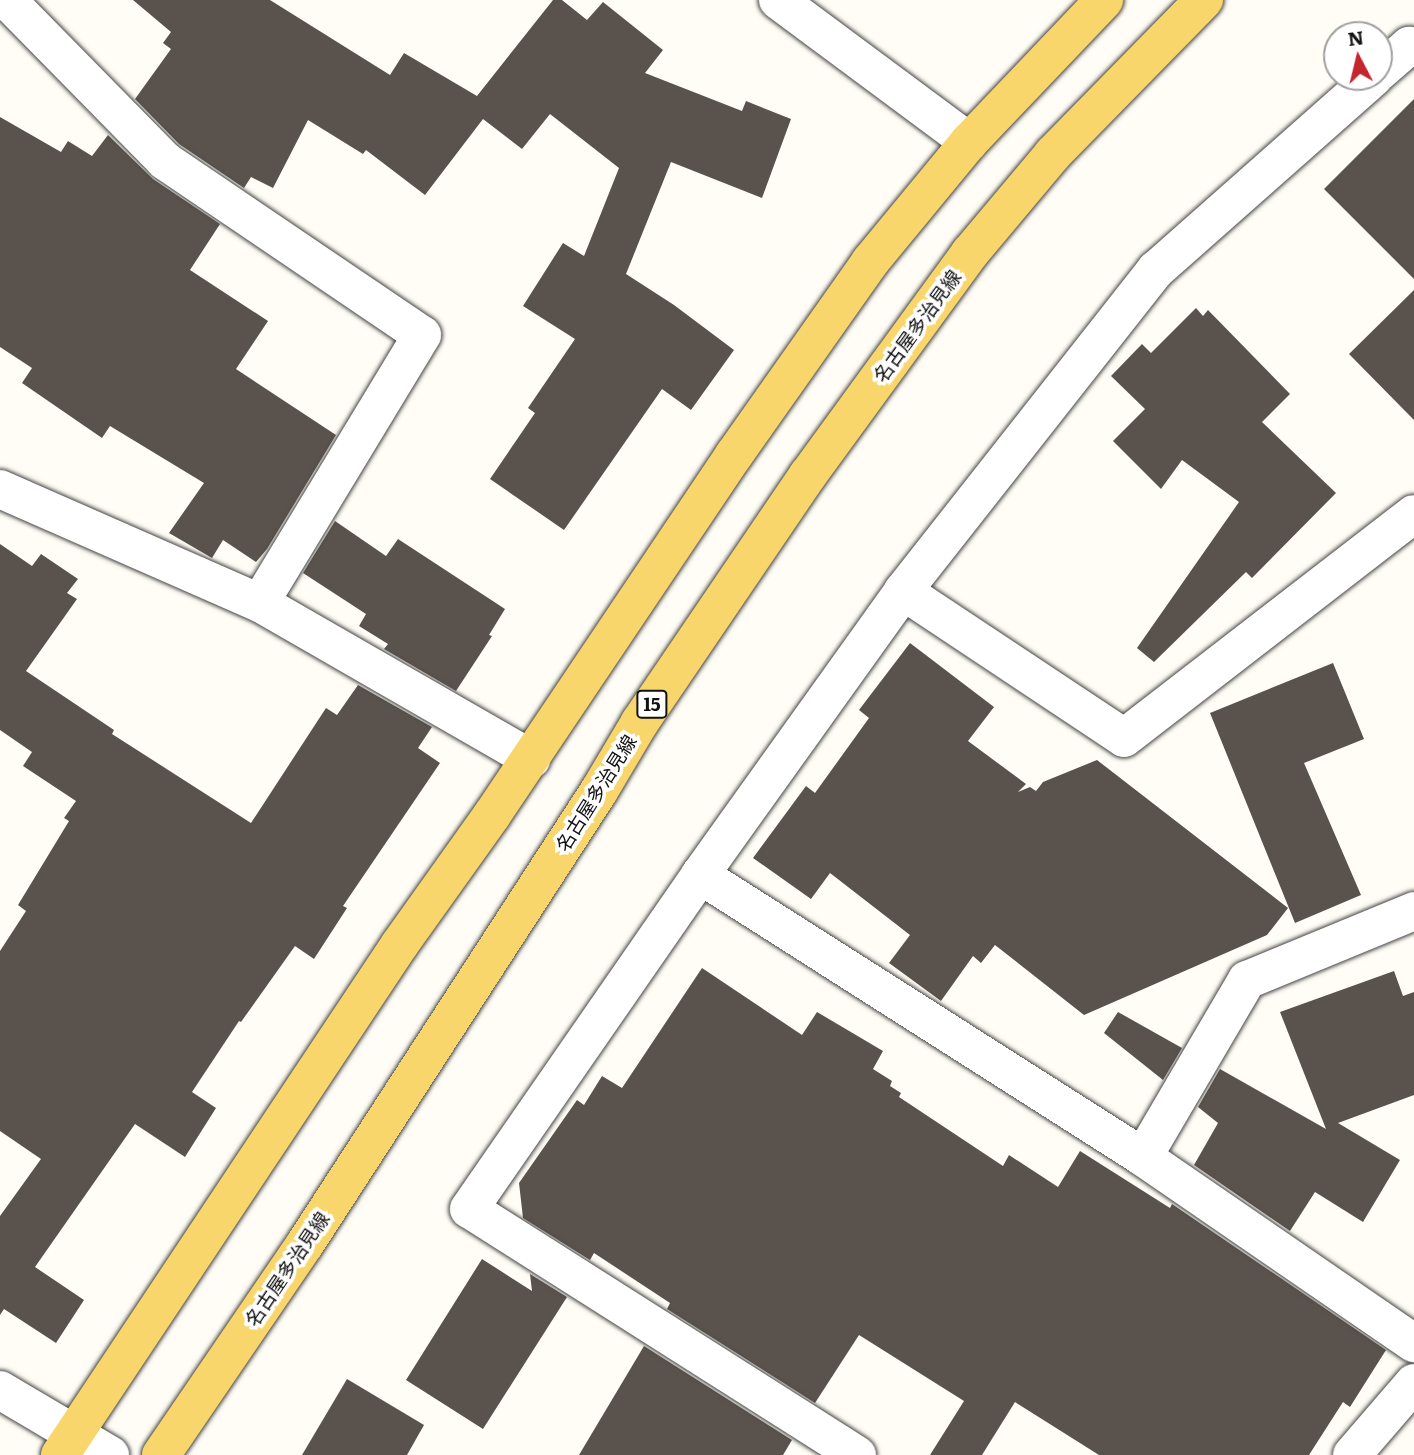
<!DOCTYPE html>
<html>
<head>
<meta charset="utf-8">
<style>
	body { margin:0 }
	#map { position:relative; width:1414px; height:1455px; overflow:hidden; background:#fffdf5; font-family:Literata,"Noto Sans JP",serif }
	div>[style] { position:absolute }
	.building>* { inset:0; background:#5a524d }
	.roads { filter:drop-shadow(0 0 2px #444) drop-shadow(0 0 2px #444) }
	.minor>* { height:38px; margin:-19px; padding:0 19px; transform-origin:19px; border-radius:19px; background:#fff }
	.tertiary>* { height:38px; margin:-19px; padding:0 19px; transform-origin:19px; border-radius:19px; background:#fff }
	.primary>* { height:38px; margin:-19px; padding:0 19px; transform-origin:19px; border-radius:19px; background:#f9d66b }
	span { translate:-50% -50%; white-space:nowrap; text-align:center; line-height:1.15; -webkit-text-stroke:7px #fff; paint-order:stroke }
	.shield-label span { padding:2px 5px; background:#fff; border:2px solid; border-radius:5px; -webkit-text-stroke-width:0 }
	.shield-label { font-size:18px; color:#111; font-weight:700 }
	.street-label { font-size:19px; color:#111 }
	.north { position:absolute; left:1323px; top:21px; width:70px; height:70px; box-sizing:border-box; background:#fff; border:2px solid #a0a0a0; border-radius:50%; rotate:353deg; font-size:19px; font-weight:700; line-height:28px; text-align:center; color:#111 }
	.north::after { content:''; display:block; margin:auto; width:24px; height:32px; background:#c4262e; clip-path:polygon(50% 0,100% 100%,50% 72%,0 100%) }
</style>
</head>
<body>
<div id="map">
	<div class="building">
		<i style="clip-path:polygon(133px 0,270px 0,390px 75px,404px 53px,477px 96px,553px 0,562px 0,587px 20px,603px 2px,663px 50px,645px 73px,742px 111px,746px 101px,791px 119px,762px 198px,671px 162px,626px 274px,674px 305px,734px 350px,691px 410px,662px 389px,564px 530px,490px 479px,535px 413px,528px 408px,575px 339px,523px 306px,563px 243px,584px 256px,619px 168px,550px 114px,522px 149px,483px 119px,425px 195px,366px 150px,363px 154px,308px 120px,273px 188px,251px 177px,244px 188px,179px 144px,135px 99px,171px 49px,163px 43px,171px 32px)"></i>
		<i style="clip-path:polygon(1414px 99px,1414px 279px,1324px 189px)"></i>
		<i style="clip-path:polygon(0 117px,61px 152px,68px 141px,92px 156px,108px 135px,153px 179px,220px 224px,190px 270px,268px 321px,236px 369px,336px 435px,267px 549px,256px 562px,223px 540px,212px 558px,169px 533px,204px 483px,110px 426px,102px 438px,22px 383px,32px 368px,0 347px)"></i>
		<i style="clip-path:polygon(1414px 290px,1414px 420px,1349px 354px)"></i>
		<i style="clip-path:polygon(1196px 308px,1203px 316px,1208px 310px,1290px 394px,1262px 422px,1336px 493px,1252px 578px,1246px 572px,1154px 662px,1137px 648px,1239px 502px,1182px 460px,1161px 489px,1113px 441px,1145px 409px,1111px 376px,1142px 344px,1151px 353px)"></i>
		<i style="clip-path:polygon(335px 521px,386px 556px,398px 539px,505px 609px,489px 635px,492px 636px,456px 691px,384px 649px,388px 644px,359px 626px,366px 614px,303px 573px)"></i>
		<i style="clip-path:polygon(0 544px,32px 566px,41px 554px,78px 579px,67px 593px,77px 599px,26px 671px,114px 730px,112px 734px,251px 823px,326px 708px,337px 715px,358px 685px,432px 727px,418px 748px,440px 763px,343px 906px,347px 908px,314px 959px,295px 946px,241px 1022px,239px 1021px,192px 1092px,216px 1108px,185px 1157px,135px 1124px,35px 1267px,84px 1300px,56px 1343px,4px 1309px,0 1315px,0 1216px,41px 1159px,0 1131px,0 951px,26px 911px,18px 905px,69px 821px,64px 818px,76px 801px,23px 766px,32px 752px,0 730px)"></i>
		<i style="clip-path:polygon(910px 643px,994px 707px,968px 741px,1026px 784px,1018px 792px,1030px 787px,1036px 791px,1043px 782px,1097px 760px,1288px 908px,1267px 935px,1084px 1015px,995px 945px,981px 963px,973px 956px,941px 1001px,889px 963px,910px 935px,830px 873px,811px 899px,753px 858px,806px 786px,815px 793px,869px 718px,859px 710px)"></i>
		<i style="clip-path:polygon(1333px 663px,1364px 739px,1304px 763px,1361px 895px,1295px 923px,1210px 713px)"></i>
		<i style="clip-path:polygon(702px 968px,802px 1035px,817px 1012px,883px 1051px,873px 1069px,892px 1081px,890px 1086px,901px 1093px,899px 1097px,1003px 1166px,1009px 1155px,1058px 1187px,1080px 1151px,1170px 1208px,1172px 1204px,1386px 1350px,1350px 1407px,1343px 1402px,1309px 1455px,1099px 1455px,1015px 1402px,982px 1455px,930px 1455px,964px 1401px,859px 1335px,815px 1403px,667px 1309px,670px 1303px,594px 1253px,590px 1260px,523px 1218px,519px 1183px,577px 1100px,584px 1105px,602px 1076px,622px 1088px)"></i>
		<i style="clip-path:polygon(1394px 971px,1403px 996px,1414px 992px,1414px 1095px,1338px 1123px,1400px 1160px,1363px 1222px,1315px 1192px,1290px 1231px,1194px 1165px,1218px 1123px,1198px 1107px,1220px 1069px,1326px 1129px,1280px 1012px)"></i>
		<i style="clip-path:polygon(1118px 1012px,1182px 1048px,1163px 1080px,1104px 1033px)"></i>
		<i style="clip-path:polygon(482px 1259px,532px 1291px,530px 1274px,567px 1297px,483px 1429px,406px 1380px)"></i>
		<i style="clip-path:polygon(644px 1346px,792px 1440px,783px 1455px,579px 1455px)"></i>
		<i style="clip-path:polygon(347px 1379px,424px 1425px,407px 1455px,302px 1455px)"></i>
	</div>
	<div class="roads">
		<div class="minor">
			<i style="left:7px;top:0;width:226px;rotate:45.5deg"></i>
			<i style="left:165px;top:161px;width:310px;rotate:34.1deg"></i>
			<i style="left:422px;top:335px;width:313px;rotate:121.2deg"></i>
			<i style="left:778px;top:0;width:238px;rotate:36.6deg"></i>
			<i style="left:1379px;top:72px;width:40px;rotate:-41deg"></i>
			<i style="left:1409px;top:46px;width:5px;rotate:22deg"></i>
			<i style="left:0;top:489px;width:284px;rotate:23.7deg"></i>
			<i style="left:260px;top:603px;width:313px;rotate:29.9deg"></i>
			<i style="left:903px;top:591px;width:265px;rotate:33.6deg"></i>
			<i style="left:1124px;top:738px;width:366px;rotate:-37.7deg"></i>
			<i style="left:700px;top:875px;width:525px;rotate:32.48deg"></i>
			<i style="left:1143px;top:1157px;width:329px;rotate:34.5deg"></i>
			<i style="left:1143px;top:1157px;width:205px;rotate:-59.6deg"></i>
			<i style="left:1247px;top:980px;width:181px;rotate:-22.4deg"></i>
			<i style="left:857px;top:1455px;width:459px;rotate:-147.6deg"></i>
			<i style="left:469px;top:1209px;width:406px;rotate:-55.3deg"></i>
			<i style="left:700px;top:875px;width:349px;rotate:-54.4deg"></i>
			<i style="left:903px;top:591px;width:409px;rotate:-51.8deg"></i>
			<i style="left:1156px;top:270px;width:291px;rotate:-41.5deg"></i>
			<i style="left:1352px;top:1455px;width:95px;rotate:-49.3deg"></i>
		</div>
		<div class="tertiary">
			<i style="left:0;top:1390px;width:128px;rotate:30.6deg"></i>
		</div>
		<div class="primary">
			<i style="left:60px;top:1455px;width:614px;rotate:-56.36deg"></i>
			<i style="left:400px;top:944px;width:158px;rotate:-54.5deg"></i>
			<i style="left:492px;top:815px;width:434px;rotate:-56.1deg"></i>
			<i style="left:734px;top:455px;width:236px;rotate:-54.8deg"></i>
			<i style="left:870px;top:262px;width:156px;rotate:-50.5deg"></i>
			<i style="left:969px;top:142px;width:196px;rotate:-46.4deg"></i>
			<i style="left:161px;top:1455px;width:255px;rotate:-55.7deg"></i>
			<i style="left:305px;top:1244px;width:540px;rotate:-57.02deg"></i>
			<i style="left:599px;top:791px;width:80px;rotate:-59.3deg"></i>
			<i style="left:640px;top:722px;width:299px;rotate:-55.8deg"></i>
			<i style="left:808px;top:475px;width:275px;rotate:-53.9deg"></i>
			<i style="left:970px;top:253px;width:129px;rotate:-50deg"></i>
			<i style="left:1053px;top:154px;width:216px;rotate:-45.6deg"></i>
		</div>
	</div>
	<div class="shield-label">
		<span style="left:652px;top:704px">15</span>
	</div>
	<div class="street-label">
		<span style="left:917px;top:326px;rotate:-54deg">名古屋多治見線</span>
		<span style="left:596px;top:793px;rotate:-58deg">名古屋多治見線</span>
		<span style="left:287px;top:1269px;rotate:-56deg">名古屋多治見線</span>
	</div>
	<div class="north">N</div>
</div>
</body>
</html>
